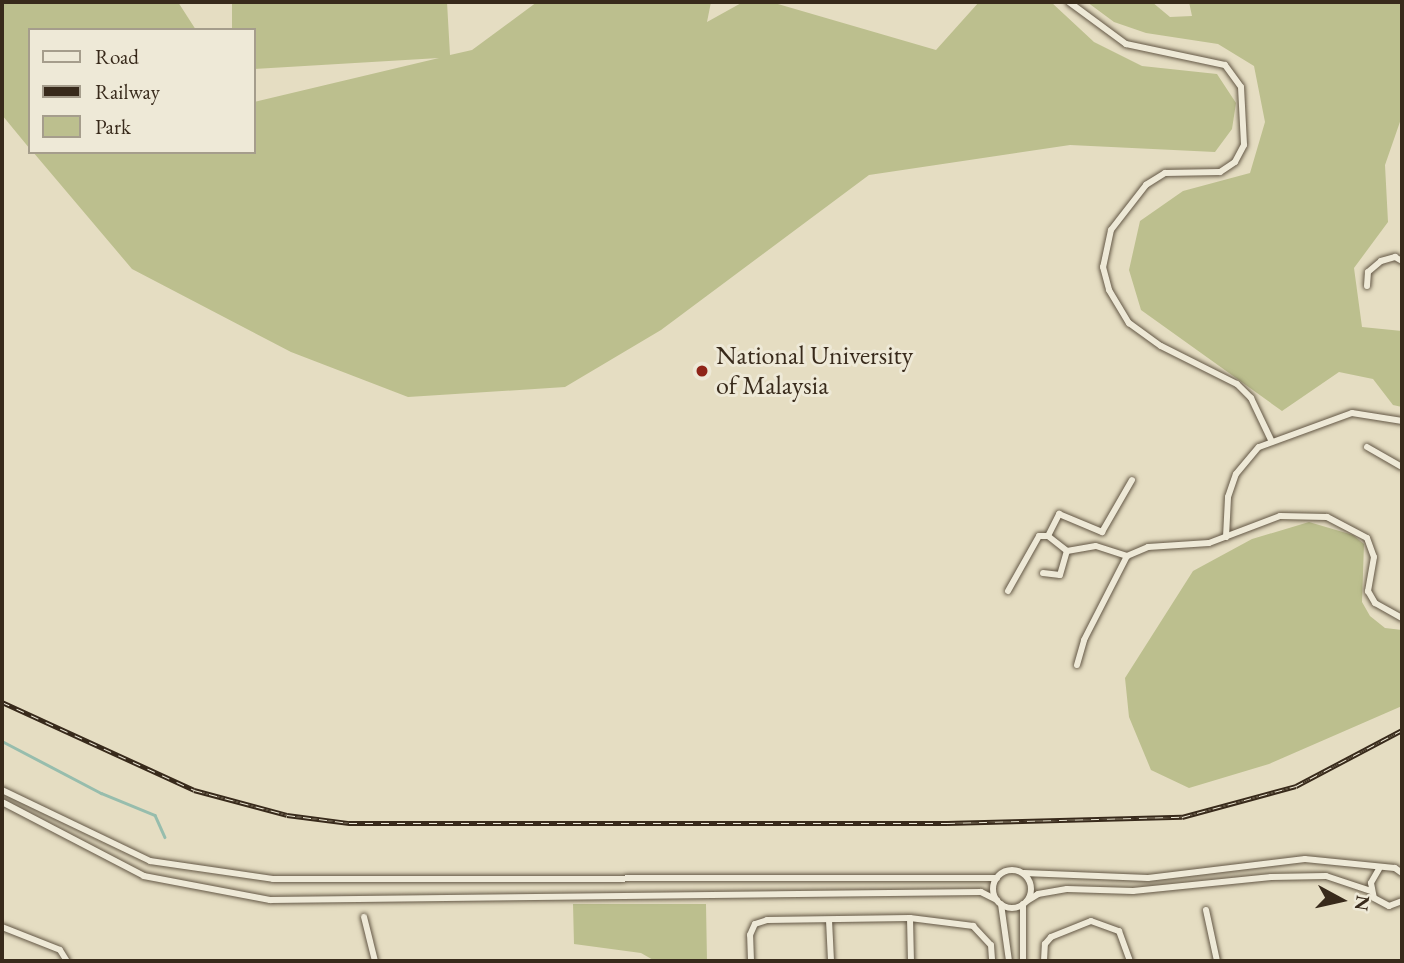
<!DOCTYPE html>
<html>
<head>
<meta charset="utf-8">
<style>
	body { margin:0 }
	#map { position:relative; width:1404px; height:963px; overflow:hidden; background:#e5ddc2; font-family:"EB Garamond",serif }
	div>[style] { position:absolute }
	.green>* { inset:0; background:#bcbf8e }
	.stream>* { height:2.5px; margin:-1.25px; padding:0 1.25px; transform-origin:1.25px; border-radius:1.25px; background:#97bdad }
	.roads { filter:drop-shadow(0 0 2px #635745) drop-shadow(0 0 2px #635745) }
	.street>* { height:6px; margin:-3px; padding:0 3px; transform-origin:3px; border-radius:3px; background:#eee9d7 }
	.street>.ring { margin:-3px; padding:0; box-sizing:content-box; background:none; border:6px solid #eee9d7; border-radius:50% }
	.rail>* { height:5px; margin-top:-2.5px; transform-origin:0; background:repeating-linear-gradient(90deg,#eee9d7 0 8px,#382a1b 0 16px); box-sizing:border-box; border-block:2px solid #382a1b }
	.dots>* { width:19px; height:19px; translate:-50% -50%; box-sizing:border-box; border:4px solid #eee9d7; border-radius:50% }
	span { translate:-50% -50%; white-space:nowrap; text-align:center; line-height:1.15; -webkit-text-stroke:6px #eee9d7; paint-order:stroke }
	.poi-label { font-size:26px; color:#382a1b }
	.left { translate:0 -50%; text-align:left }
	.frame { position:absolute; inset:0; border:4px solid #382a1b; pointer-events:none }
	.legend { position:absolute; left:28px; top:28px; width:228px; height:126px; box-sizing:border-box; background:#eee9d7; border:2px solid #a59d8c; margin:0; padding:9px 12px; list-style:none; font-size:21px; color:#382a1b }
	.legend li { display:flex; align-items:center; gap:14px; height:35px }
	.legend b { width:35px; border:2px solid #a59d8c }
	.north { position:absolute; left:1306px; top:865px; width:70px; height:70px; -webkit-text-stroke:5px #eee9d7; paint-order:stroke; rotate:98deg; font-size:19px; font-weight:700; line-height:28px; text-align:center; color:#382a1b }
	.north::after { content:''; display:block; margin:auto; width:24px; height:32px; background:#382a1b; clip-path:polygon(50% 0,100% 100%,50% 72%,0 100%) }
</style>
</head>
<body>
<div id="map">
	<div class="green">
		<i style="clip-path:polygon(2px 2px,178px 2px,196px 30px,30px 30px,30px 149px,2px 115px)"></i>
		<i style="clip-path:polygon(232px 2px,447px 2px,450px 55px,472px 50px,537px 2px,711px 2px,707px 22px,743px 2px,771px 2px,936px 50px,979px 2px,1051px 2px,1094px 42px,1142px 66px,1217px 74px,1236px 103px,1232px 129px,1215px 152px,1070px 145px,869px 175px,661px 330px,565px 387px,408px 397px,291px 352px,132px 269px,33px 152px,254px 152px,254px 102px,439px 58px,254px 69px,254px 30px,232px 30px)"></i>
		<i style="clip-path:polygon(1087px 2px,1152px 2px,1170px 17px,1192px 16px,1189px 2px,1402px 2px,1402px 116px,1385px 165px,1388px 222px,1354px 268px,1362px 327px,1402px 331px,1402px 407px,1393px 405px,1373px 379px,1339px 372px,1282px 411px,1141px 310px,1129px 270px,1140px 221px,1183px 191px,1250px 173px,1265px 122px,1254px 66px,1218px 44px,1146px 33px,1114px 22px)"></i>
		<i style="clip-path:polygon(1309px 522px,1353px 535px,1364px 544px,1362px 602px,1370px 616px,1385px 628px,1402px 630px,1402px 706px,1269px 764px,1189px 788px,1151px 770px,1129px 717px,1125px 678px,1193px 571px,1252px 539px)"></i>
		<i style="clip-path:polygon(573px 904px,706px 904px,707px 961px,655px 961px,641px 953px,574px 944px)"></i>
	</div>
	<div class="stream">
		<i style="left:2px;top:741px;width:112px;rotate:27.7deg"></i>
		<i style="left:101px;top:793px;width:58px;rotate:22.2deg"></i>
		<i style="left:155px;top:815px;width:24px;rotate:66deg"></i>
	</div>
	<div class="roads">
		<div class="street">
			<i style="left:1069px;top:2px;width:71px;rotate:36.4deg"></i>
			<i style="left:1126px;top:44px;width:101px;rotate:12deg"></i>
			<i style="left:1225px;top:65px;width:27px;rotate:54deg"></i>
			<i style="left:1241px;top:87px;width:58px;rotate:87deg"></i>
			<i style="left:1244px;top:145px;width:19px;rotate:118deg"></i>
			<i style="left:1235px;top:162px;width:18px;rotate:146deg"></i>
			<i style="left:1220px;top:172px;width:55px;rotate:179deg"></i>
			<i style="left:1165px;top:173px;width:22px;rotate:148deg"></i>
			<i style="left:1146px;top:185px;width:57px;rotate:127.9deg"></i>
			<i style="left:1111px;top:230px;width:38px;rotate:102deg"></i>
			<i style="left:1103px;top:267px;width:24px;rotate:75deg"></i>
			<i style="left:1109px;top:290px;width:39px;rotate:59deg"></i>
			<i style="left:1129px;top:323px;width:39px;rotate:36deg"></i>
			<i style="left:1161px;top:346px;width:85px;rotate:26.6deg"></i>
			<i style="left:1237px;top:384px;width:20px;rotate:45deg"></i>
			<i style="left:1251px;top:398px;width:47px;rotate:64.5deg"></i>
			<i style="left:1367px;top:286px;width:14px;rotate:-86deg"></i>
			<i style="left:1368px;top:272px;width:17px;rotate:-40deg"></i>
			<i style="left:1381px;top:261px;width:15px;rotate:-16deg"></i>
			<i style="left:1395px;top:257px;width:8px;rotate:30deg"></i>
			<i style="left:1367px;top:447px;width:40px;rotate:29.7deg"></i>
			<i style="left:1048px;top:536px;width:25px;rotate:-63deg"></i>
			<i style="left:1059px;top:514px;width:47px;rotate:22.7deg"></i>
			<i style="left:1102px;top:532px;width:60px;rotate:-60deg"></i>
			<i style="left:1226px;top:537px;width:40px;rotate:-87.1deg"></i>
			<i style="left:1228px;top:497px;width:24px;rotate:-71deg"></i>
			<i style="left:1236px;top:474px;width:35px;rotate:-50deg"></i>
			<i style="left:1259px;top:447px;width:99px;rotate:-20.1deg"></i>
			<i style="left:1352px;top:413px;width:51px;rotate:9.1deg"></i>
			<i style="left:1043px;top:573px;width:17px;rotate:7deg"></i>
			<i style="left:1060px;top:575px;width:25px;rotate:-74deg"></i>
			<i style="left:1008px;top:591px;width:63px;rotate:-60.6deg"></i>
			<i style="left:1039px;top:536px;width:9px"></i>
			<i style="left:1048px;top:536px;width:24px;rotate:38deg"></i>
			<i style="left:1067px;top:551px;width:29px;rotate:-10deg"></i>
			<i style="left:1096px;top:546px;width:33px;rotate:18deg"></i>
			<i style="left:1077px;top:665px;width:26px;rotate:-74deg"></i>
			<i style="left:1084px;top:640px;width:94px;rotate:-62.9deg"></i>
			<i style="left:1127px;top:556px;width:23px;rotate:-23deg"></i>
			<i style="left:1148px;top:547px;width:61px;rotate:-3.8deg"></i>
			<i style="left:1209px;top:543px;width:76px;rotate:-20.8deg"></i>
			<i style="left:1280px;top:516px;width:47px;rotate:1.2deg"></i>
			<i style="left:1327px;top:517px;width:45px;rotate:27.7deg"></i>
			<i style="left:1367px;top:538px;width:20px;rotate:70deg"></i>
			<i style="left:1374px;top:557px;width:35px;rotate:100deg"></i>
			<i style="left:1368px;top:591px;width:14px;rotate:60deg"></i>
			<i style="left:1375px;top:603px;width:31px;rotate:29deg"></i>
			<i style="left:2px;top:790px;width:164px;rotate:25.6deg"></i>
			<i style="left:150px;top:861px;width:124px;rotate:8.3deg"></i>
			<i style="left:273px;top:879px;width:724px;rotate:-0.08deg"></i>
			<i style="left:2px;top:802px;width:160px;rotate:27.5deg"></i>
			<i style="left:144px;top:876px;width:128px;rotate:10.8deg"></i>
			<i style="left:270px;top:900px;width:711px;rotate:-0.64deg"></i>
			<i style="left:981px;top:892px;width:18px;rotate:27deg"></i>
			<i style="left:1379px;top:869px;width:16px;rotate:120deg"></i>
			<i style="left:1371px;top:883px;width:15px;rotate:79deg"></i>
			<i style="left:1374px;top:898px;width:17px;rotate:28deg"></i>
			<i style="left:1389px;top:906px;width:14px;rotate:-21deg"></i>
			<i class="ring" style="left:993px;top:870px;width:32px;height:32px"></i>
			<i style="left:1024px;top:873px;width:124px;rotate:2.3deg"></i>
			<i style="left:1148px;top:878px;width:158px;rotate:-6.9deg"></i>
			<i style="left:1305px;top:859px;width:90px;rotate:5.7deg"></i>
			<i style="left:1395px;top:868px;width:9px;rotate:36deg"></i>
			<i style="left:1027px;top:901px;width:13px;rotate:-32deg"></i>
			<i style="left:1038px;top:894px;width:29px;rotate:-10deg"></i>
			<i style="left:1067px;top:889px;width:66px;rotate:1.7deg"></i>
			<i style="left:1133px;top:891px;width:139px;rotate:-5.8deg"></i>
			<i style="left:1271px;top:877px;width:55px;rotate:-1deg"></i>
			<i style="left:1326px;top:876px;width:47px;rotate:18.4deg"></i>
			<i style="left:1001px;top:904px;width:58px;rotate:82deg"></i>
			<i style="left:1206px;top:910px;width:52px;rotate:77.8deg"></i>
			<i style="left:364px;top:917px;width:45px;rotate:76deg"></i>
			<i style="left:910px;top:918px;width:43px;rotate:88.7deg"></i>
			<i style="left:829px;top:920px;width:41px;rotate:87.2deg"></i>
			<i style="left:2px;top:927px;width:62px;rotate:21.6deg"></i>
			<i style="left:60px;top:950px;width:13px;rotate:58deg"></i>
			<i style="left:751px;top:961px;width:26px;rotate:-92deg"></i>
			<i style="left:750px;top:935px;width:12px;rotate:-66deg"></i>
			<i style="left:755px;top:924px;width:13px;rotate:-18deg"></i>
			<i style="left:767px;top:920px;width:143px;rotate:-0.8deg"></i>
			<i style="left:910px;top:918px;width:64px;rotate:7.2deg"></i>
			<i style="left:973px;top:926px;width:26px;rotate:47deg"></i>
			<i style="left:991px;top:945px;width:16px;rotate:86deg"></i>
			<i style="left:1023px;top:961px;width:57px;rotate:-90deg"></i>
			<i style="left:1044px;top:961px;width:17px;rotate:-87deg"></i>
			<i style="left:1045px;top:944px;width:9px;rotate:-49deg"></i>
			<i style="left:1051px;top:937px;width:43px;rotate:-21.8deg"></i>
			<i style="left:1091px;top:921px;width:30px;rotate:20deg"></i>
			<i style="left:1119px;top:931px;width:32px;rotate:70deg"></i>
		</div>
	</div>
	<div class="rail">
		<i style="left:2px;top:702px;width:211px;rotate:24.6deg"></i>
		<i style="left:194px;top:790px;width:96px;rotate:15deg"></i>
		<i style="left:287px;top:815px;width:63px;rotate:7.4deg"></i>
		<i style="left:349px;top:823px;width:598px"></i>
		<i style="left:947px;top:823px;width:235px;rotate:-1.5deg"></i>
		<i style="left:1182px;top:817px;width:118px;rotate:-15.2deg"></i>
		<i style="left:1296px;top:786px;width:120px;rotate:-27.8deg"></i>
	</div>
	<div class="dots">
		<i style="left:702px;top:371px;background:#8f2418"></i>
	</div>
	<div class="poi-label">
		<span class="left" style="left:716px;top:371px">National University<br>of Malaysia</span>
	</div>
	<div class="frame"></div>
	<ul class="legend">
	<li><b style="height:9px;background:#eee9d7"></b>Road</li>
	<li><b style="height:9px;background:#382a1b"></b>Railway</li>
	<li><b style="height:19px;background:#bcbf8e"></b>Park</li>
	</ul>
	<div class="north">N</div>
</div>
</body>
</html>
